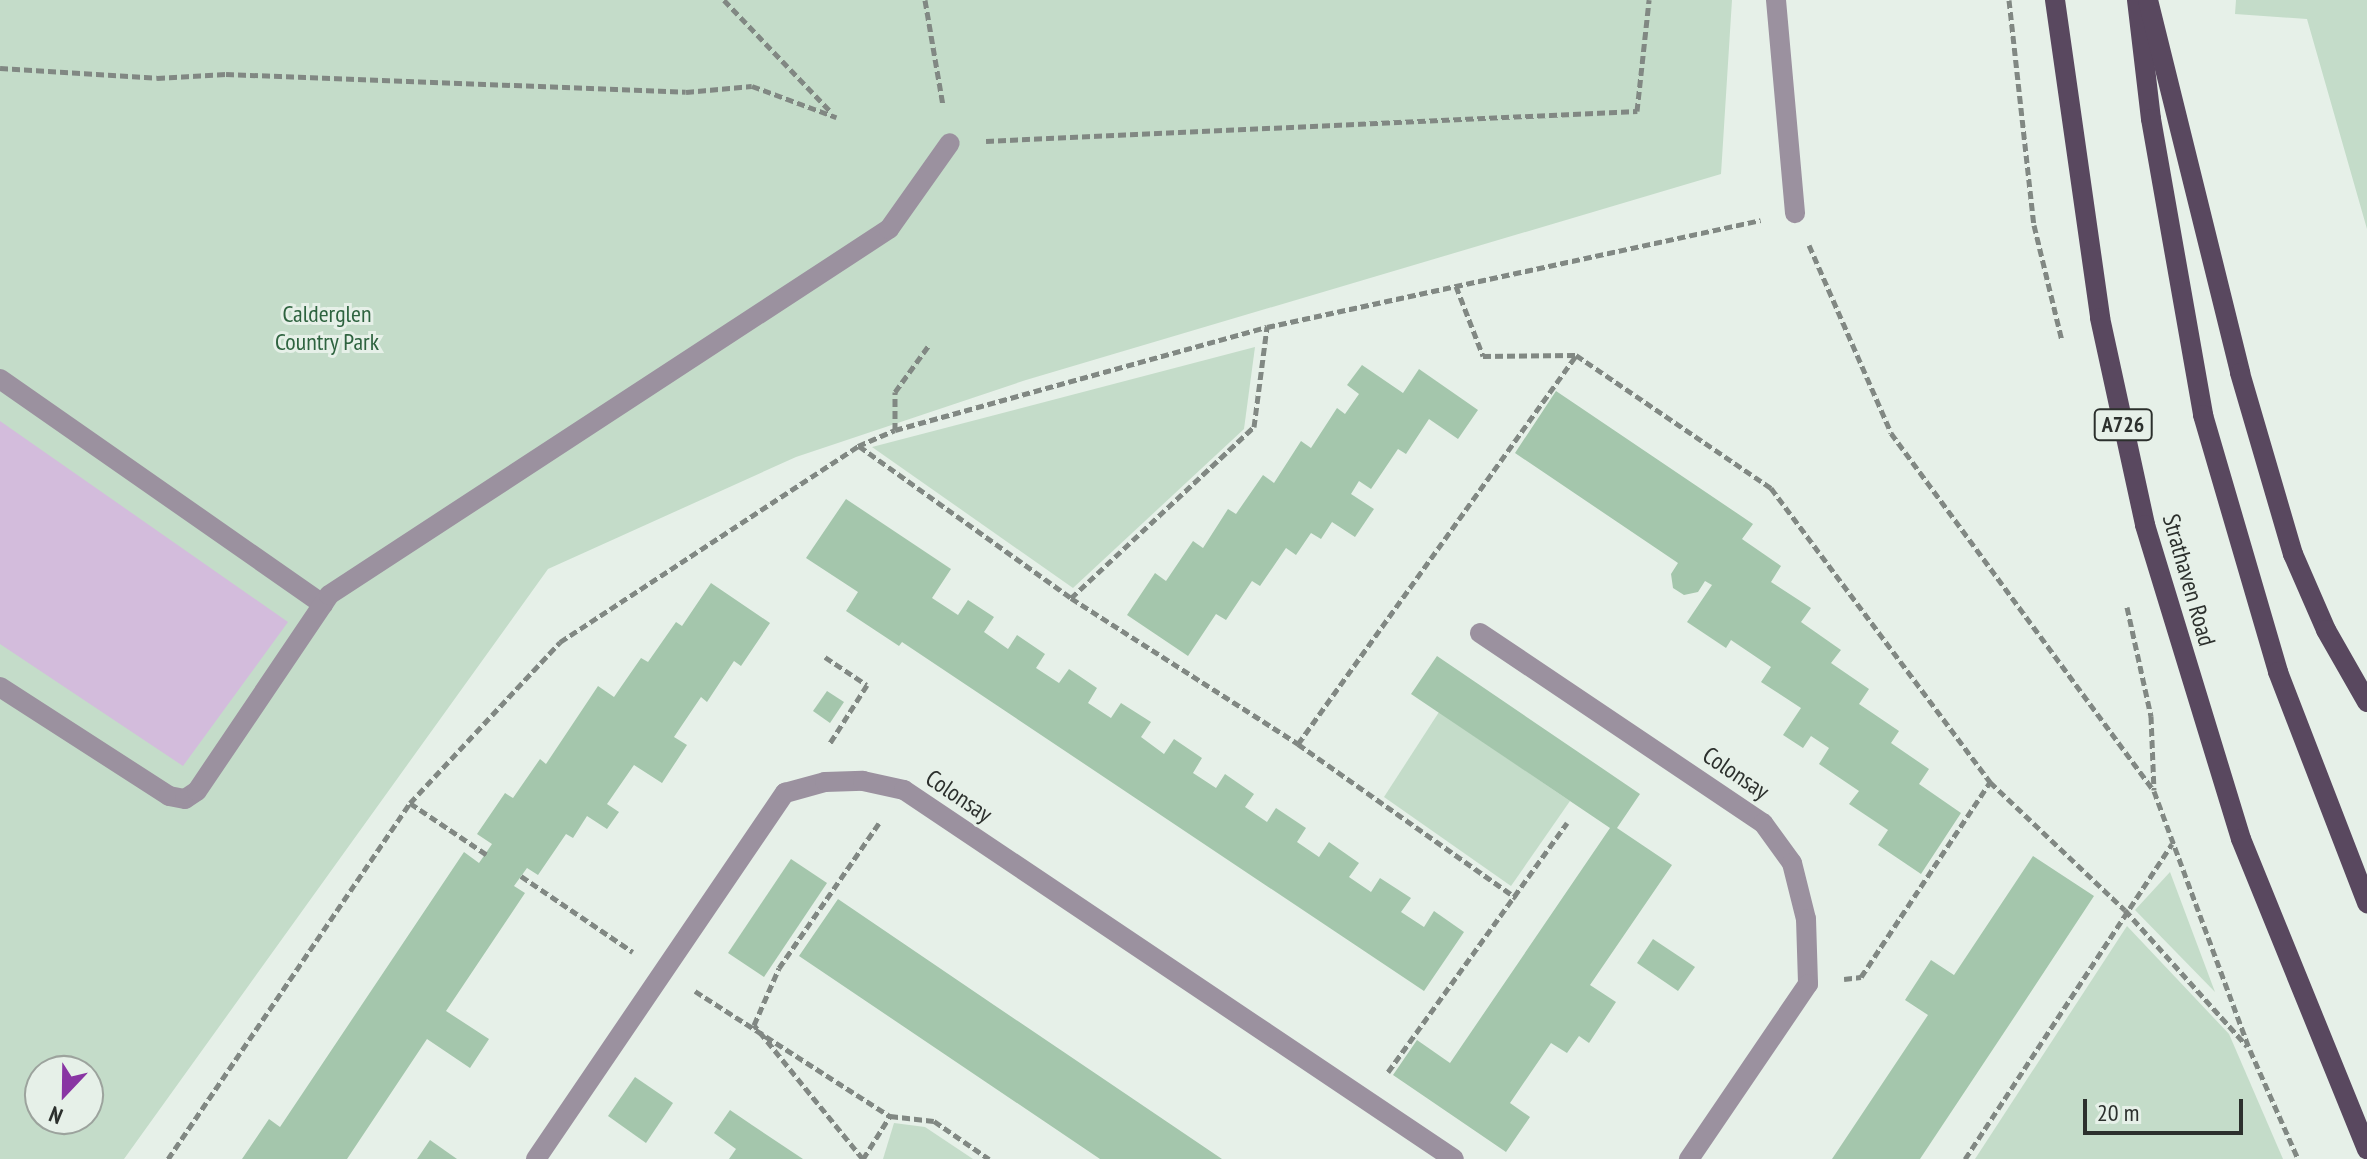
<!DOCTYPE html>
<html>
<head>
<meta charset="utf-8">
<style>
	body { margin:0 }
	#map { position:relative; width:2367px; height:1159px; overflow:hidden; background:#e6f0e8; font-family:"PT Sans Narrow",sans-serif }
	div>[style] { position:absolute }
	.green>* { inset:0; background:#c4dcc9 }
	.water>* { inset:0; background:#d3bcdc }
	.building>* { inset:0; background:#a4c6ac }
	.path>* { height:5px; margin-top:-2.5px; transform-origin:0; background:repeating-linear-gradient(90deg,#818883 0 8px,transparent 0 12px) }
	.service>* { height:20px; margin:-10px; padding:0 10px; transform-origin:10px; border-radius:10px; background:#9b919f }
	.minor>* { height:20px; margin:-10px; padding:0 10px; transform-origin:10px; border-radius:10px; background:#9b919f }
	.primary>* { height:20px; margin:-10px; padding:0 10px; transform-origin:10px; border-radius:10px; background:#59485f }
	span { translate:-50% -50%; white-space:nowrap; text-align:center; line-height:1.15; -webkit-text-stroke:6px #e6f0e8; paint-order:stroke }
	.shield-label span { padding:2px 6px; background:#e6f0e8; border:2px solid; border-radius:6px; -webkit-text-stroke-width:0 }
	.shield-label { font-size:22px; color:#2c302d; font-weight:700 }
	.park-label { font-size:24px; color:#2e633f }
	.street-label { font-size:24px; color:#2c302d }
	.north { position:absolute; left:24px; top:1055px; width:80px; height:80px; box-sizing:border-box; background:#e6f0e8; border:2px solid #9ca39d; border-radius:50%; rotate:202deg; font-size:22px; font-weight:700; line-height:32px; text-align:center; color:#2c302d }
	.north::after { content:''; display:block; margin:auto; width:28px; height:36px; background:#8935a3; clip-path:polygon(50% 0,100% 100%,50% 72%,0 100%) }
	.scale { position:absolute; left:2083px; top:1099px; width:160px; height:36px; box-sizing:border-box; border:4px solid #2c302d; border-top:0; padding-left:10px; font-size:24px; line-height:28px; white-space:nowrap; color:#2c302d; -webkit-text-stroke:6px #e6f0e8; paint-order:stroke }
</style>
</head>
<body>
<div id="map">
	<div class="green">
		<i style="clip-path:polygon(evenodd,0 0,1732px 0,1721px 174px,1026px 380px,796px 457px,548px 569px,124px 1159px,0 1159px,0 0,40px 1071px,88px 1071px,88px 1119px,40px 1119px,40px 1071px)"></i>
		<i style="clip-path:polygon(2236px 0,2367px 0,2367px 229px,2307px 19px,2235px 14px)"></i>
		<i style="clip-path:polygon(1255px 347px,1244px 429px,1073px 588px,872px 447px)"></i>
		<i style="clip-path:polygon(1439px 712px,1570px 801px,1511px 886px,1384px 797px)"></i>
		<i style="clip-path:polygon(2170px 872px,2215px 992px,2135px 910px)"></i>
		<i style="clip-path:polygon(2127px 926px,2229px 1034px,2283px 1159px,1975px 1159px)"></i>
		<i style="clip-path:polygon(894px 1123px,925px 1127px,973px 1159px,883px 1159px)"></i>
	</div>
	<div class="water">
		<i style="clip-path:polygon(0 421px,288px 622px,183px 766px,0 644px)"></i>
	</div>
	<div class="building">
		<i style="clip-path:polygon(1362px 365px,1403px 393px,1419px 369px,1478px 410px,1458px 439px,1429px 419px,1406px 454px,1398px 449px,1371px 489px,1359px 481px,1351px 494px,1374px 509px,1355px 537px,1332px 522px,1321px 539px,1311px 533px,1296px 555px,1286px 548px,1260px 586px,1252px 581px,1226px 620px,1216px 614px,1188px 656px,1127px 615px,1155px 573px,1166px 581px,1193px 541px,1203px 548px,1228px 509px,1236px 514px,1263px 475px,1274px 483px,1301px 441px,1311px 448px,1337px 408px,1345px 414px,1359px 394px,1347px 385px)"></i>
		<i style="clip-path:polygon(1556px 391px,1753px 524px,1742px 539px,1781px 566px,1771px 582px,1811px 608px,1801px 622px,1841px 650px,1831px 663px,1869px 689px,1859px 704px,1899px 731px,1891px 743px,1929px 769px,1919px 784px,1961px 813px,1921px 874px,1878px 845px,1888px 830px,1849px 804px,1859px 791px,1819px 764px,1829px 748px,1811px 736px,1803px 748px,1783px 735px,1801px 708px,1761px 682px,1771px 667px,1731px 640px,1726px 648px,1687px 622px,1712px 585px,1705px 581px,1698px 592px,1684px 595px,1673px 588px,1671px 574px,1678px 563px,1515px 453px)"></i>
		<i style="clip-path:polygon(846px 499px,951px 569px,932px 598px,958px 615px,968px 600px,994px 617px,984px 632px,1008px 649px,1017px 635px,1045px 654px,1036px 668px,1059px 683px,1069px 669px,1097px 688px,1088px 703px,1111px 718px,1121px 703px,1151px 722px,1141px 737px,1164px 754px,1174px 739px,1202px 758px,1193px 773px,1216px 788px,1225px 774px,1254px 794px,1245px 807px,1267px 822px,1276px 808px,1306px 828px,1297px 842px,1319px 857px,1329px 842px,1359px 863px,1349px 877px,1371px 892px,1380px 878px,1411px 898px,1401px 912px,1424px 927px,1434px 911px,1464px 932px,1424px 991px,902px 642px,899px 646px,846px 611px,858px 592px,806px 558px)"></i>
		<i style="clip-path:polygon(711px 583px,770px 623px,741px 666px,734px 661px,707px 702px,701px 697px,674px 737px,687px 745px,662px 783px,634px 765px,607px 804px,619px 812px,607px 829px,587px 816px,573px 838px,566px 834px,538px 875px,527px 868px,514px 886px,525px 893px,446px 1011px,489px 1039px,470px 1068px,427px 1039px,347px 1159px,242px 1159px,269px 1119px,280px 1127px,464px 852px,479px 863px,492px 844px,477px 834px,505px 793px,513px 798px,540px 759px,546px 764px,598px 686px,614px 697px,641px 658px,648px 662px,676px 622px,682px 626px)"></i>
		<i style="clip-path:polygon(1437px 656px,1640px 794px,1617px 828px,1672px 865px,1590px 985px,1616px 1002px,1589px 1043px,1579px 1036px,1567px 1053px,1551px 1043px,1510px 1103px,1530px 1117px,1506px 1152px,1393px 1075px,1417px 1040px,1450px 1063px,1610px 828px,1411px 694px)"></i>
		<i style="clip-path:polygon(827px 691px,844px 702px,830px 723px,813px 711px)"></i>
		<i style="clip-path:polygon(2033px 856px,2094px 896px,2015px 1016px,1920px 1159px,1832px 1159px,1928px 1015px,1905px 1000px,1931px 960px,1954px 975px)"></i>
		<i style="clip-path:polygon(791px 859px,827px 883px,764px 977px,728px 953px)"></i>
		<i style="clip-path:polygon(838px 899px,994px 1005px,1222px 1159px,1100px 1159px,799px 956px)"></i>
		<i style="clip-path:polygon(1653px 939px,1695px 967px,1678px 991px,1637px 963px)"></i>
		<i style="clip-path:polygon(635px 1077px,673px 1103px,646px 1143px,608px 1116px)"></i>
		<i style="clip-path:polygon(730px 1110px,752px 1125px,803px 1159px,729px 1159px,736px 1149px,714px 1133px)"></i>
		<i style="clip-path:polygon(430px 1140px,457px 1159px,417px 1159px)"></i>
	</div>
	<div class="path">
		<i style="left:724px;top:0;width:156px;rotate:46.3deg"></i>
		<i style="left:925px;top:0;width:107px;rotate:80.3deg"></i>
		<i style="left:2009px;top:0;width:226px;rotate:83.7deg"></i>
		<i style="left:2034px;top:225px;width:119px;rotate:76.4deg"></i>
		<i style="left:0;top:68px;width:157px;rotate:3.6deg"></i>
		<i style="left:157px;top:78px;width:69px;rotate:-3.3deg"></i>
		<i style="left:226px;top:74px;width:460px;rotate:2.2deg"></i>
		<i style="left:686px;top:92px;width:66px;rotate:-5.2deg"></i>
		<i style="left:752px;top:86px;width:90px;rotate:20.3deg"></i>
		<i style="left:986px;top:141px;width:652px;rotate:-2.64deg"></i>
		<i style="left:1637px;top:111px;width:112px;rotate:-83.8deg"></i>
		<i style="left:1809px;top:245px;width:205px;rotate:66.4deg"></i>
		<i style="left:1891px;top:433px;width:444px;rotate:53.7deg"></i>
		<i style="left:2154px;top:791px;width:276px;rotate:69.7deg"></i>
		<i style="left:2250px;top:1050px;width:119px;rotate:66.2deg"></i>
		<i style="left:1456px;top:286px;width:75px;rotate:68.9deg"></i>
		<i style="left:1483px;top:356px;width:93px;rotate:-0.6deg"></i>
		<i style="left:1576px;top:355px;width:236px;rotate:34.3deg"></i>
		<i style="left:1771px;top:488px;width:367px;rotate:53.3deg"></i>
		<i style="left:1990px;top:782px;width:186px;rotate:43.5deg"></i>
		<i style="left:2125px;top:910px;width:183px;rotate:48.1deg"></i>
		<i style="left:895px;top:430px;width:38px;rotate:-90deg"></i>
		<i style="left:895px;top:392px;width:58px;rotate:-54.1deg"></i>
		<i style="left:859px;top:446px;width:261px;rotate:35.6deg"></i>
		<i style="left:1071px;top:598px;width:270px;rotate:32.7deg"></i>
		<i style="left:1298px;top:744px;width:267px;rotate:35.2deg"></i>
		<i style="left:1071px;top:598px;width:250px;rotate:-43.1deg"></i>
		<i style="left:1254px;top:427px;width:101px;rotate:-82.6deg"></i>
		<i style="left:2127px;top:607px;width:112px;rotate:77.6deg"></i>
		<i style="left:2151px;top:716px;width:74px;rotate:87.7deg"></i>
		<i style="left:825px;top:657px;width:50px;rotate:33.7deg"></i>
		<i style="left:867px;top:685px;width:69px;rotate:122.5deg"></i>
		<i style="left:1298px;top:744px;width:477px;rotate:-54.4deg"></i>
		<i style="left:410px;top:803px;width:92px;rotate:33.9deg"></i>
		<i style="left:521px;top:876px;width:135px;rotate:34.2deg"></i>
		<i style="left:1844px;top:979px;width:17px;rotate:-7deg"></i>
		<i style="left:1861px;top:977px;width:234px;rotate:-56.5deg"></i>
		<i style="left:695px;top:991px;width:232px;rotate:32.7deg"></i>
		<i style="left:890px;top:1116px;width:44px;rotate:6.5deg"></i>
		<i style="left:934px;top:1121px;width:67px;rotate:34.6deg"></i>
		<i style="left:1388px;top:1072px;width:307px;rotate:-54.3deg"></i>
		<i style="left:168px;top:1159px;width:430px;rotate:-55.8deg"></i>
		<i style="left:410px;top:803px;width:220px;rotate:-47deg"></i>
		<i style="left:560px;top:642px;width:357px;rotate:-33.3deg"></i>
		<i style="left:858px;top:446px;width:40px;rotate:-23.4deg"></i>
		<i style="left:895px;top:430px;width:386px;rotate:-15.5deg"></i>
		<i style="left:1267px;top:327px;width:505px;rotate:-12.22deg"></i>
		<i style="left:863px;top:1159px;width:173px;rotate:-129.1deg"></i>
		<i style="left:754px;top:1025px;width:62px;rotate:-66.3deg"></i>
		<i style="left:779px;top:968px;width:176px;rotate:-55.4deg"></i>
		<i style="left:863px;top:1159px;width:51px;rotate:-57.9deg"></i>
		<i style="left:1965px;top:1159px;width:377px;rotate:-56.7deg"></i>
	</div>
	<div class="service">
		<i style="left:1776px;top:0;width:214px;rotate:84.9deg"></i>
		<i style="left:0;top:379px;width:394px;rotate:34.9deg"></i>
		<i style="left:0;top:687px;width:201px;rotate:32.8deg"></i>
		<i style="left:169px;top:796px;width:16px;rotate:11deg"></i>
		<i style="left:185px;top:799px;width:14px;rotate:-34deg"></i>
		<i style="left:197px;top:791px;width:236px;rotate:-56deg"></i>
		<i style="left:329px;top:595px;width:669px;rotate:-33.17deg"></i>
		<i style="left:889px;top:229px;width:105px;rotate:-54.7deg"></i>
	</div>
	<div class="minor">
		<i style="left:1480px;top:633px;width:341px;rotate:33.9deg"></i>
		<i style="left:1763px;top:823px;width:49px;rotate:54.1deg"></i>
		<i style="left:1792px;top:863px;width:58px;rotate:76deg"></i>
		<i style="left:1806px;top:919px;width:65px;rotate:88.2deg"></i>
		<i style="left:1808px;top:984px;width:212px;rotate:124.2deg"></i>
		<i style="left:536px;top:1159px;width:443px;rotate:-55.8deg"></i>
		<i style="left:785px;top:793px;width:41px;rotate:-15.4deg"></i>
		<i style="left:825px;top:782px;width:38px;rotate:-2deg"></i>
		<i style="left:863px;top:781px;width:42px;rotate:12.4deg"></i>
		<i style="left:904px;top:790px;width:662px;rotate:33.86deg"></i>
	</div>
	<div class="primary">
		<i style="left:2055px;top:0;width:321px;rotate:81.9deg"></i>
		<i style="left:2100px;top:318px;width:212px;rotate:77.7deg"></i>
		<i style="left:2145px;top:525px;width:328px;rotate:73deg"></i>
		<i style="left:2241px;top:839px;width:335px;rotate:67.9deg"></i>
		<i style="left:2137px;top:0;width:120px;rotate:83.3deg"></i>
		<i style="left:2151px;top:119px;width:301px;rotate:80deg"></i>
		<i style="left:2203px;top:415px;width:268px;rotate:73.7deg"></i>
		<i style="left:2278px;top:672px;width:248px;rotate:68.9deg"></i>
		<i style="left:2148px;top:0;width:384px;rotate:76.1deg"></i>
		<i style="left:2240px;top:373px;width:189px;rotate:73.7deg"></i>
		<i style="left:2293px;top:554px;width:83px;rotate:66.5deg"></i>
		<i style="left:2326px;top:630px;width:83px;rotate:60.3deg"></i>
	</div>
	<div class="shield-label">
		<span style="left:2123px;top:425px">A726</span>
	</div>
	<div class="park-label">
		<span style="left:327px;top:328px">Calderglen<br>Country Park</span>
	</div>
	<div class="street-label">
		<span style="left:2189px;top:580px;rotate:74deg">Strathaven Road</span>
		<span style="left:1736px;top:773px;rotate:34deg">Colonsay</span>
		<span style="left:959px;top:796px;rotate:34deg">Colonsay</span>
	</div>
	<div class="north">N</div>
	<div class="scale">20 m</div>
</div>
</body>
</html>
